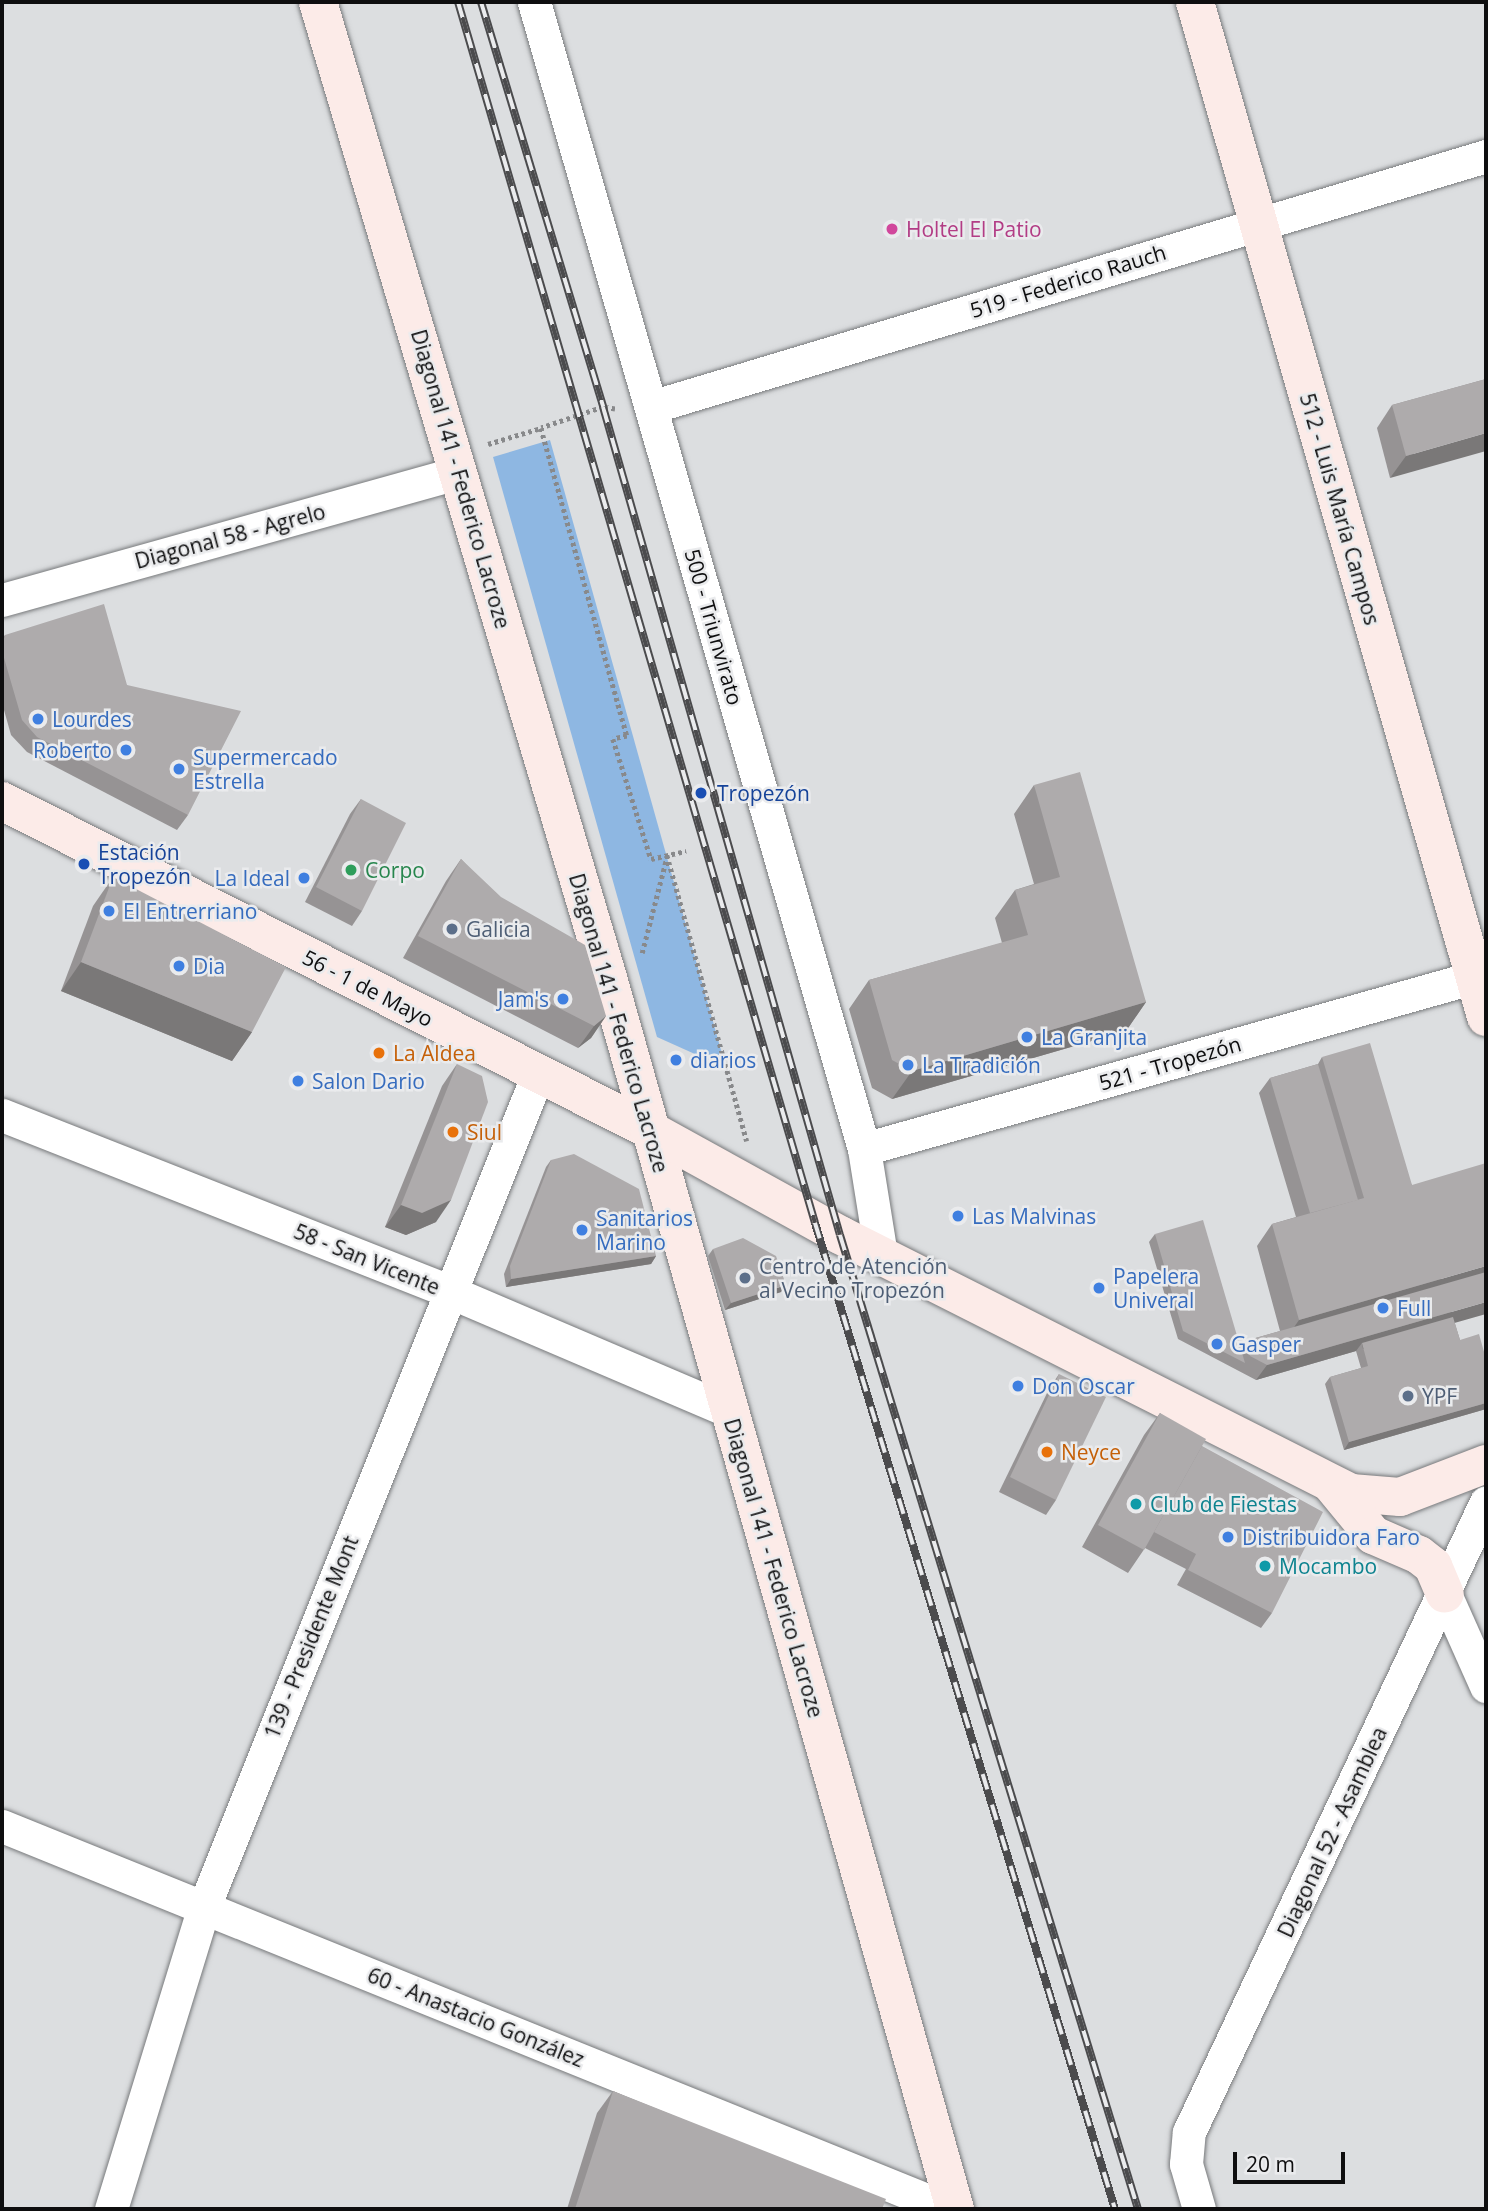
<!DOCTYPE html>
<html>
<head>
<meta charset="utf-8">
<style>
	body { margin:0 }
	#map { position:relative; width:1488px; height:2211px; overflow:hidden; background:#dcdee0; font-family:"Open Sans",sans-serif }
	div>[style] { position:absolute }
	.green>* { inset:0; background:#8eb7e2 }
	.path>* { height:4.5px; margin-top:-2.25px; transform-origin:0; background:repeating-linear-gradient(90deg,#88898b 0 3.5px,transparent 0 7px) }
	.roads { filter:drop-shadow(0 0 2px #787a7c) drop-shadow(0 0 2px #787a7c) }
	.street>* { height:33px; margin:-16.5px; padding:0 16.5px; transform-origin:16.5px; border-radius:16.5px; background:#fff }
	.secondary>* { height:38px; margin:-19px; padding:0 19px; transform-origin:19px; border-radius:19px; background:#fcebe8 }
	.rail>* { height:8px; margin-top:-4px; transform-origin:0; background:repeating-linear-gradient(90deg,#eaebed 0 16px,#4b4b4d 0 32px); box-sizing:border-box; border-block:2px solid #4b4b4d }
	.wall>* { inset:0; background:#969394 }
	.shaded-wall>* { inset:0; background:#7a7878 }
	.building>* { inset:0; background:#aeabac }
	.dots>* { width:19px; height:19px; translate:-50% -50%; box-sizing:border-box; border:4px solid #eaebed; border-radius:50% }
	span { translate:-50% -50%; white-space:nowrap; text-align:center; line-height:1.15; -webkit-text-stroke:5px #eaebed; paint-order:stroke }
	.hotel-label { font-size:21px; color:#b23c85 }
	.left { translate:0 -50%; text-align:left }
	.street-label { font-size:21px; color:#0e0e0f }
	.shop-label { font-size:21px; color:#366cbe }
	.right { translate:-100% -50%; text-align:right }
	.transit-label { font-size:21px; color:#164399 }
	.leisure-label { font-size:21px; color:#27864d }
	.service-label { font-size:21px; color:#4e5e75 }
	.food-label { font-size:21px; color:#c56008 }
	.culture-label { font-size:21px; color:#0d838f }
	.frame { position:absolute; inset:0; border:4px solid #0e0e0f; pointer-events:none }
	.scale { position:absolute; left:1233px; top:2152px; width:112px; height:32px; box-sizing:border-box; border:4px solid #0e0e0f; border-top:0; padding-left:9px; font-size:21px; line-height:24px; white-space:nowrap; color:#0e0e0f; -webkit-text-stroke:5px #eaebed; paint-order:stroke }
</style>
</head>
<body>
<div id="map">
	<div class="green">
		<i style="clip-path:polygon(550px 440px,726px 1068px,657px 1037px,493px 457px)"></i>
	</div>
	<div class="path">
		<i style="left:615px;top:409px;width:12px;rotate:-171deg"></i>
		<i style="left:603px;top:407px;width:65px;rotate:161.3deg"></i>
		<i style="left:541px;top:428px;width:320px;rotate:74.4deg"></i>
		<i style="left:627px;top:736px;width:14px;rotate:168deg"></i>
		<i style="left:613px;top:739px;width:126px;rotate:72.4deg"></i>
		<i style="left:651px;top:859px;width:36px;rotate:-13deg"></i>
		<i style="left:488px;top:444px;width:55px;rotate:-16.8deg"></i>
		<i style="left:667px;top:855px;width:297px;rotate:74.4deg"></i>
		<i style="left:642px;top:953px;width:100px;rotate:-75.5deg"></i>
	</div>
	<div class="roads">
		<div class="street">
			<i style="left:534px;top:2px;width:1194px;rotate:73.95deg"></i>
			<i style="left:864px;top:1149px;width:107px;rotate:80.9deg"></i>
			<i style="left:651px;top:407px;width:872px;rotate:-16.73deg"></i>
			<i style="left:2px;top:600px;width:473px;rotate:-15.6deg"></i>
			<i style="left:2px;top:1115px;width:479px;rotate:21.5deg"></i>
			<i style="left:448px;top:1291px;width:306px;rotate:23.1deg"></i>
			<i style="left:864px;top:1149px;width:635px;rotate:-15.72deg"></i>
			<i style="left:1445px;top:1594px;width:101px;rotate:66deg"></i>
			<i style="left:2px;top:1826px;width:1022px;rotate:22.02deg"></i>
			<i style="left:111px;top:2209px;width:316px;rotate:-72.9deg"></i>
			<i style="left:204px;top:1907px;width:897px;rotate:-68.15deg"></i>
			<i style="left:1199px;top:2209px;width:47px;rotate:-106.1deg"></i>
			<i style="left:1186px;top:2164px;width:32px;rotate:-85deg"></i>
			<i style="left:1189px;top:2132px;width:696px;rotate:-64.76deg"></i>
		</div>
		<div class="secondary">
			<i style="left:318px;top:2px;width:1018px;rotate:73.45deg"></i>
			<i style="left:608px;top:978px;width:1279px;rotate:74.26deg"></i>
			<i style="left:1195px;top:2px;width:1056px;rotate:74deg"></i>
			<i style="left:2px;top:801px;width:727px;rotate:26.92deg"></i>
			<i style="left:650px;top:1130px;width:217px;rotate:28.9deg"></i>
			<i style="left:840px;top:1235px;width:572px;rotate:26.79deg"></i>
			<i style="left:1351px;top:1493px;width:49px;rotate:4.7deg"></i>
			<i style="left:1400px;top:1497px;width:92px;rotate:-21deg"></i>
			<i style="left:1331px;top:1484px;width:66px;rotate:50.5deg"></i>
			<i style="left:1373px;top:1535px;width:50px;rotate:23.5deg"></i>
			<i style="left:1419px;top:1555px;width:18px;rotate:38deg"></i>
			<i style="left:1433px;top:1566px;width:30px;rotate:67deg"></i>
		</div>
	</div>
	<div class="rail">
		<i style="left:458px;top:2px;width:1272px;rotate:73.7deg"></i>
		<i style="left:815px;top:1223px;width:1031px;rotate:73.08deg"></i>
		<i style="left:481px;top:2px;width:423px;rotate:73.2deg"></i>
		<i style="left:603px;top:407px;width:861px;rotate:74.03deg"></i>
		<i style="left:840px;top:1235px;width:1019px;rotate:72.99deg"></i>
	</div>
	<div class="wall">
		<i style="clip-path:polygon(1486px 379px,1390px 478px,1377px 428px,1392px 405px)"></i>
		<i style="clip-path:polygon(5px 635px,127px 685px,188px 815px,177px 830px,27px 752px,11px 735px,2px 703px,2px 640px)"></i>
		<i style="clip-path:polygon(1034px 785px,1146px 1002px,1126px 1031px,892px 1099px,872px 1088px,849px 1009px,869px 980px,1002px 943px,995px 918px,1015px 890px,1034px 884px,1014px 814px)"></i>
		<i style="clip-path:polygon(361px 799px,362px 911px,352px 926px,305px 902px,350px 814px)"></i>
		<i style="clip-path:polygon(461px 859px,606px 1016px,591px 1038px,578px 1048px,403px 958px,446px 881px)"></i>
		<i style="clip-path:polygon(113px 877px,252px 1032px,232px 1061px,61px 991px,93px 906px)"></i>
		<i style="clip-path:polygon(1322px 1057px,1412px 1185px,1460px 1340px,1486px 1359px,1486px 1409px,1344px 1450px,1325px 1384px,1330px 1377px,1361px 1368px,1356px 1351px,1256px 1380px,1178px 1339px,1149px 1242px,1155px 1234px,1240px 1348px,1245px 1341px,1280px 1331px,1257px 1246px,1272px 1224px,1296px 1217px,1259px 1093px,1270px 1078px,1318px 1064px)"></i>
		<i style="clip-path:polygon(457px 1064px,436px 1222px,406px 1235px,385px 1227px,442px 1086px)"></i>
		<i style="clip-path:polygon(551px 1160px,656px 1256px,651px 1264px,506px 1287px,504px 1274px,546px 1167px)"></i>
		<i style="clip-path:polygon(713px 1249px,781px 1292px,725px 1310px,708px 1256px)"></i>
		<i style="clip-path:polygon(1059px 1374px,1056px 1500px,1046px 1515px,999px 1492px,1049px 1389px)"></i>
		<i style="clip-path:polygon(1160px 1413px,1202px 1446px,1272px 1613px,1261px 1628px,1177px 1585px,1186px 1569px,1145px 1548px,1128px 1573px,1082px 1547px,1144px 1435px)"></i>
		<i style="clip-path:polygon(613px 2091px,882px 2209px,567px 2209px,597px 2113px)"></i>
	</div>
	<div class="shaded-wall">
		<i style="clip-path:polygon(1486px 433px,1486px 451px,1390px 478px,1406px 456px)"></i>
		<i style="clip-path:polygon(81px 962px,252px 1032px,232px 1061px,61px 991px)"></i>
		<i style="clip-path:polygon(1146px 1002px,1126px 1031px,892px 1099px,912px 1071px)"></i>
		<i style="clip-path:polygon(606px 1016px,591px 1038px,578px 1048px,594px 1026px)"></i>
		<i style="clip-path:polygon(451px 1200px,436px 1222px,406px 1235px,385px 1227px,401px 1205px)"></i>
		<i style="clip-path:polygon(656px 1256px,651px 1264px,506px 1287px,511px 1279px)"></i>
		<i style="clip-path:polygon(1486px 1266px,1486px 1284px,1284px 1342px,1299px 1320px)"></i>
		<i style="clip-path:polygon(786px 1285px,781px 1292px,725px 1310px,731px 1303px)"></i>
		<i style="clip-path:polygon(1486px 1302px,1486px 1314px,1363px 1349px,1362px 1343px,1356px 1351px,1256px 1380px,1267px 1365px)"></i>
		<i style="clip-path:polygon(1486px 1403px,1486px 1409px,1344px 1450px,1349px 1442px)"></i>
	</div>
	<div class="building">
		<i style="clip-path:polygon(1486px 379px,1486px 433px,1406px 456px,1392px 405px)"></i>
		<i style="clip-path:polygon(104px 604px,127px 685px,241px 711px,188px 815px,37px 737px,22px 720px,2px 651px,2px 645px,5px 635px)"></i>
		<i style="clip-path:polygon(1080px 772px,1146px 1002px,912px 1071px,892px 1060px,869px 980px,1028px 935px,1015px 890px,1060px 877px,1034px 785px)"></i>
		<i style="clip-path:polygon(361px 799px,406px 823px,362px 911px,316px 887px)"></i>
		<i style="clip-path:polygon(461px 859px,501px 897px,585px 945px,606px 1016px,594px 1026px,418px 936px)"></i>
		<i style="clip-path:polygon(113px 877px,286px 967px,252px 1032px,81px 962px)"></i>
		<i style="clip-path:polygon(1370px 1043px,1412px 1185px,1486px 1163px,1486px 1266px,1299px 1320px,1272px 1224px,1364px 1198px,1322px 1057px)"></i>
		<i style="clip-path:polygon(457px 1064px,482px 1076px,488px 1102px,451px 1200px,422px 1213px,401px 1205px)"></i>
		<i style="clip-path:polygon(1318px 1064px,1358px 1200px,1310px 1213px,1270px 1078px)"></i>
		<i style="clip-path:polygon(574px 1154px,639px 1189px,656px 1256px,511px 1279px,510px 1266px,551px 1160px)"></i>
		<i style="clip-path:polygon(1203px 1220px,1245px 1363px,1183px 1331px,1155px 1234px)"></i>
		<i style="clip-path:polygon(743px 1238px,776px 1256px,786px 1285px,731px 1303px,713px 1249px)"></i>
		<i style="clip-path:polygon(1486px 1272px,1486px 1302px,1267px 1365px,1250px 1356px,1245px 1341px)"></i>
		<i style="clip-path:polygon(1453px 1317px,1460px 1340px,1479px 1334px,1486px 1359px,1486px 1403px,1349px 1442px,1330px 1377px,1368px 1366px,1362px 1343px)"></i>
		<i style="clip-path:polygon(1059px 1374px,1106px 1397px,1056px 1500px,1010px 1477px)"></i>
		<i style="clip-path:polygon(1160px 1413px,1206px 1439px,1144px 1550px,1098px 1525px)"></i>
		<i style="clip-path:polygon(1202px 1446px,1323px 1512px,1272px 1613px,1188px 1570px,1196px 1554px,1154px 1532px)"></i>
		<i style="clip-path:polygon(613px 2091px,886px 2199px,882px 2209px,575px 2209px)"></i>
	</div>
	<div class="dots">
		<i style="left:892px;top:229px;background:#d1479c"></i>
		<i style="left:38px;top:719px;background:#3f7fe0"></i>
		<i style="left:126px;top:750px;background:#3f7fe0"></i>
		<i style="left:179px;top:769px;background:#3f7fe0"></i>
		<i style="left:701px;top:793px;background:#1a4fb4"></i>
		<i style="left:84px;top:864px;background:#1a4fb4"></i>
		<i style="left:351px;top:870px;background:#2e9e5b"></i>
		<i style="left:304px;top:878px;background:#3f7fe0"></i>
		<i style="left:109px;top:911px;background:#3f7fe0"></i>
		<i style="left:452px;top:929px;background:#5c6f8a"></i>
		<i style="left:179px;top:966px;background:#3f7fe0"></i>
		<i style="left:563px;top:999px;background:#3f7fe0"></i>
		<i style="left:1027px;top:1037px;background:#3f7fe0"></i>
		<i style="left:379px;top:1053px;background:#e8710a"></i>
		<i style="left:676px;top:1060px;background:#3f7fe0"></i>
		<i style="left:908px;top:1065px;background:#3f7fe0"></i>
		<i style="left:298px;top:1081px;background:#3f7fe0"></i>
		<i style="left:453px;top:1132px;background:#e8710a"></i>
		<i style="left:958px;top:1216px;background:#3f7fe0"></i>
		<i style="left:582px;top:1230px;background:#3f7fe0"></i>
		<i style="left:745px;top:1278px;background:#5c6f8a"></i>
		<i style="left:1099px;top:1288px;background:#3f7fe0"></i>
		<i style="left:1383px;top:1308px;background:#3f7fe0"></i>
		<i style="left:1217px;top:1344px;background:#3f7fe0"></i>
		<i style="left:1018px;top:1386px;background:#3f7fe0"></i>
		<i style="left:1408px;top:1396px;background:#5c6f8a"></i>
		<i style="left:1047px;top:1452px;background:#e8710a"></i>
		<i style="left:1136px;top:1504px;background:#0f9aa8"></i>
		<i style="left:1228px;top:1537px;background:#3f7fe0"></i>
		<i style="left:1265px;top:1566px;background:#0f9aa8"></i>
	</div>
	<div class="hotel-label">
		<span class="left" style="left:906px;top:229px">Holtel El Patio</span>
	</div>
	<div class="street-label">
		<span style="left:1068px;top:281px;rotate:-17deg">519 - Federico Rauch</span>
		<span style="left:461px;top:479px;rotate:74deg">Diagonal 141 - Federico Lacroze</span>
		<span style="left:1340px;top:509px;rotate:74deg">512 - Luis María Campos</span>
		<span style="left:230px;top:536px;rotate:-15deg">Diagonal 58 - Agrelo</span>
		<span style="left:714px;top:627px;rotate:74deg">500 - Triunvirato</span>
		<span style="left:368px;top:988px;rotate:27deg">56 - 1 de Mayo</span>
		<span style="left:619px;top:1023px;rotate:74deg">Diagonal 141 - Federico Lacroze</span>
		<span style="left:1170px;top:1063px;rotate:-16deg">521 - Tropezón</span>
		<span style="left:367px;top:1259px;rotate:22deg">58 - San Vicente</span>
		<span style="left:774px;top:1568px;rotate:74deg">Diagonal 141 - Federico Lacroze</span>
		<span style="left:311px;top:1637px;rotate:-68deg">139 - Presidente Mont</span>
		<span style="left:1332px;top:1832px;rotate:-65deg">Diagonal 52 - Asamblea</span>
		<span style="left:476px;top:2017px;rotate:22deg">60 - Anastacio González</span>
	</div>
	<div class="shop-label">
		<span class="left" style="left:52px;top:719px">Lourdes</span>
		<span class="right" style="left:112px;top:750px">Roberto</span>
		<span class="left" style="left:193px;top:769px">Supermercado<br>Estrella</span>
		<span class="right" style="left:290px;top:878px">La Ideal</span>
		<span class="left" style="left:123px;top:911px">El Entrerriano</span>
		<span class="left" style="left:193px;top:966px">Dia</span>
		<span class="right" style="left:549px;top:999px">Jam's</span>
		<span class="left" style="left:1041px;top:1037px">La Granjita</span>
		<span class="left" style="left:690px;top:1060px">diarios</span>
		<span class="left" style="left:922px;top:1065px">La Tradición</span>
		<span class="left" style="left:312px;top:1081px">Salon Dario</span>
		<span class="left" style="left:972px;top:1216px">Las Malvinas</span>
		<span class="left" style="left:596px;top:1230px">Sanitarios<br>Marino</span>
		<span class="left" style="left:1113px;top:1288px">Papelera<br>Univeral</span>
		<span class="left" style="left:1397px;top:1308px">Full</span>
		<span class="left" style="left:1231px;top:1344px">Gasper</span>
		<span class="left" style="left:1032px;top:1386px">Don Oscar</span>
		<span class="left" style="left:1242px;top:1537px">Distribuidora Faro</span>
	</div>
	<div class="transit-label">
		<span class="left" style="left:717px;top:793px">Tropezón</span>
		<span class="left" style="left:98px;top:864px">Estación<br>Tropezón</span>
	</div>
	<div class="leisure-label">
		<span class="left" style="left:365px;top:870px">Corpo</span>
	</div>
	<div class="service-label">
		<span class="left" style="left:466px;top:929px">Galicia</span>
		<span class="left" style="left:759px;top:1278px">Centro de Atención<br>al Vecino Tropezón</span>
		<span class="left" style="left:1422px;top:1396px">YPF</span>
	</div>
	<div class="food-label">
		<span class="left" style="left:393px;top:1053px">La Aldea</span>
		<span class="left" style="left:467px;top:1132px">Siul</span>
		<span class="left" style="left:1061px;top:1452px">Neyce</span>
	</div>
	<div class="culture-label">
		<span class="left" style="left:1150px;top:1504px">Club de Fiestas</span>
		<span class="left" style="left:1279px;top:1566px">Mocambo</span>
	</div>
	<div class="frame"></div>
	<div class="scale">20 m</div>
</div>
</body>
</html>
